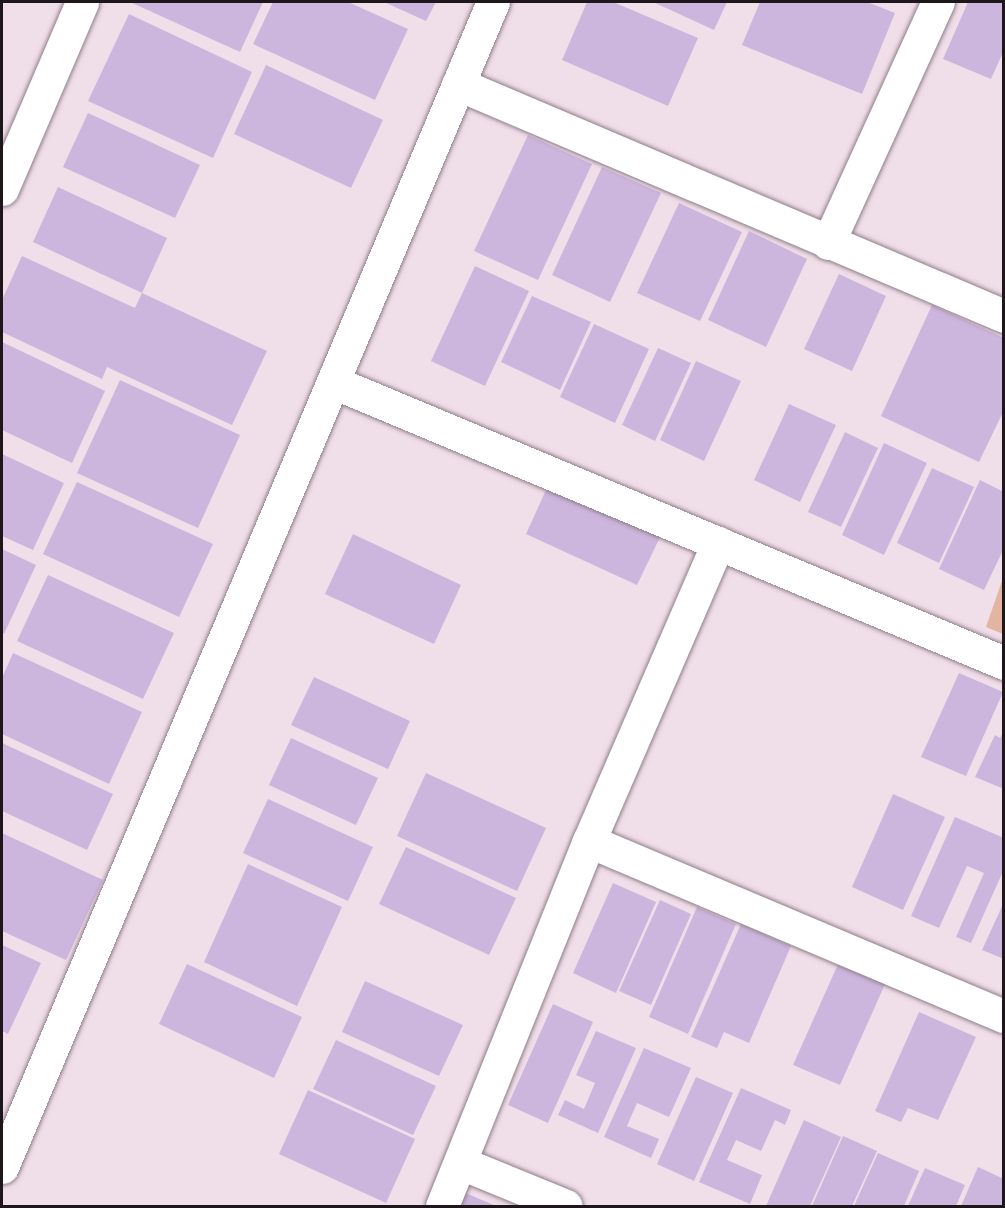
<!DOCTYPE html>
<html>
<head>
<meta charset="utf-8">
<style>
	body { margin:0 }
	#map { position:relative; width:1005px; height:1208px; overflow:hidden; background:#f0dee9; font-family:Lora,serif }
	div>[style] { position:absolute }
	.green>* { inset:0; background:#e4b4a3 }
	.building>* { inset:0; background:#cdb6de }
	.roads { filter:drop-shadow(0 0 2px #8e7e88) drop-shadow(0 0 2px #8e7e88) }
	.minor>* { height:33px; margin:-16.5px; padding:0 16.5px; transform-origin:16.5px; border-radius:16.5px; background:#fff }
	span { translate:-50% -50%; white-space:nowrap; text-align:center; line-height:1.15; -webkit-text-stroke:6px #fff; paint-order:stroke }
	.frame { position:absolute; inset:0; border:3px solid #1d171b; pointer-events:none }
</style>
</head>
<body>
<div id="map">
	<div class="green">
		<i style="clip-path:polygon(1003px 578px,1004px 634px,1003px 634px,986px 627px)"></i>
	</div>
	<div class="building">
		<i style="clip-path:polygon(130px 2px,263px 2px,240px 52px)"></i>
		<i style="clip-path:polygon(273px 2px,348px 2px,408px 29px,375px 100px,253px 44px)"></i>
		<i style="clip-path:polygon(384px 2px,436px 2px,426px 21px)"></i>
		<i style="clip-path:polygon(587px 2px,613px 2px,698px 38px,668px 106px,562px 60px)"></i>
		<i style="clip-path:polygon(653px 2px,727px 2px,714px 30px)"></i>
		<i style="clip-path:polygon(760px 2px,867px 2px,895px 13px,862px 94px,742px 45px)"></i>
		<i style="clip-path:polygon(968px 2px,1004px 2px,1004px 50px,991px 79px,943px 59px)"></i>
		<i style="clip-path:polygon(129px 14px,252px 72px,213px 158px,88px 101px)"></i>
		<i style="clip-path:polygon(266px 65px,383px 120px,351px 188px,234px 134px)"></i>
		<i style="clip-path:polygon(88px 113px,200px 165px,175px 218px,63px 167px)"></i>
		<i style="clip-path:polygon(528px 135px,592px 164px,538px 280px,474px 251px)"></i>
		<i style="clip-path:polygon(602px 167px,661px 193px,610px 302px,552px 275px)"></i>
		<i style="clip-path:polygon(58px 187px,167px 238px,142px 293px,33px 242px)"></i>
		<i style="clip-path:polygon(679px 203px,742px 232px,700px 321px,637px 293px)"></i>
		<i style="clip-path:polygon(749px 231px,807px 259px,766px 347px,708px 320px)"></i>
		<i style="clip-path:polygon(22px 256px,135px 308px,142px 293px,267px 351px,232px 425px,107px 367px,102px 379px,2px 332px,2px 300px)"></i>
		<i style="clip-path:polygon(475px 266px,529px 291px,485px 386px,431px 361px)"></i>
		<i style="clip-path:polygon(839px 274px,886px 296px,852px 371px,804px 349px)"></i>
		<i style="clip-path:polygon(532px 296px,591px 322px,560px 390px,501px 362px)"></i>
		<i style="clip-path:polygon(932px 305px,1004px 338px,1004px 410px,979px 462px,881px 416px)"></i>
		<i style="clip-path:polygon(594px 324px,649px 349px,615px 423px,560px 397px)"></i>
		<i style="clip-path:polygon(2px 342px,105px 391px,72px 463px,2px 430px)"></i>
		<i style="clip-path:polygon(658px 348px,691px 363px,655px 441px,622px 425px)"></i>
		<i style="clip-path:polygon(696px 361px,741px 381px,704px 461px,660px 440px)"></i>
		<i style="clip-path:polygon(120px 380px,240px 435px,198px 528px,77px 473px)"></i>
		<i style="clip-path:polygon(789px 404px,836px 425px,800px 502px,754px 480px)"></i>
		<i style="clip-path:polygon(845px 432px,878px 448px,841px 527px,808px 512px)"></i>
		<i style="clip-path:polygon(884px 443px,927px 463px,884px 555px,842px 535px)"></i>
		<i style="clip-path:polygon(2px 454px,64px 483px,33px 550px,2px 536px)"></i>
		<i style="clip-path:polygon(932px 468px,974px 487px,939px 563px,897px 543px)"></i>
		<i style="clip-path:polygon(551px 479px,663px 531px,637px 585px,526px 534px)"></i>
		<i style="clip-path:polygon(980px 480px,1004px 492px,1004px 548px,984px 590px,939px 569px)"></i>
		<i style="clip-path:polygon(77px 482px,213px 544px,179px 617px,43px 554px)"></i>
		<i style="clip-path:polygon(353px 534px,461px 585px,434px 644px,325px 594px)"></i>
		<i style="clip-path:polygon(2px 549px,36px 565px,4px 634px,2px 632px)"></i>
		<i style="clip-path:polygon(48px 575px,174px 633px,143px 699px,17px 641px)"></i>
		<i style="clip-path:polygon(13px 653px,142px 712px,109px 784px,2px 734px,2px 678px)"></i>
		<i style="clip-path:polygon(959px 673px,1003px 692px,966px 776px,921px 757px)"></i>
		<i style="clip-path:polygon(314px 677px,410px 721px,388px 769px,291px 725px)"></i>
		<i style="clip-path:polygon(1004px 731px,1004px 789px,975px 777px,995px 735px,1000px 738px)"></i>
		<i style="clip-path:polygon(291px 738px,378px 778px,356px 825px,269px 785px)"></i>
		<i style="clip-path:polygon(2px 743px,113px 794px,87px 850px,2px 811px)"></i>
		<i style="clip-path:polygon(426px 773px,546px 828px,517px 891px,397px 836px)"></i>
		<i style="clip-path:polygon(893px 794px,945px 817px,903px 910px,852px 887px)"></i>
		<i style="clip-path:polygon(268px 799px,373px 847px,348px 901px,243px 853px)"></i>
		<i style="clip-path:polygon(955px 817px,1004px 838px,1004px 869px,971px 943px,956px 937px,984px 873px,967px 866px,939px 928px,911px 916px)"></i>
		<i style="clip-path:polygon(2px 833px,103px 880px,66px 960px,2px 931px)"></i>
		<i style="clip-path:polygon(406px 847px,516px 898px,489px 955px,379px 904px)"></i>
		<i style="clip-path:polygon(248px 864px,342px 907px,297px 1006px,204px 962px)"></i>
		<i style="clip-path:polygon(613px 883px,656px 902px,616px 993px,573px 973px)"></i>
		<i style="clip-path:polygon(660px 900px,691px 914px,651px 1005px,619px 991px)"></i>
		<i style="clip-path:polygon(1004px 902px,1004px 959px,982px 950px)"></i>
		<i style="clip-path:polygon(697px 907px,736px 924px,688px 1034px,649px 1017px)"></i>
		<i style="clip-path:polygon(741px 924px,791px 946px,749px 1043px,724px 1032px,717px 1048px,691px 1037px)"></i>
		<i style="clip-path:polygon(2px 945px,41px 963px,8px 1034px,2px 1031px)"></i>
		<i style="clip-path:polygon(839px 962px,886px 982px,840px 1085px,793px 1065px)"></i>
		<i style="clip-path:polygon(187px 964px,302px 1017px,274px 1078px,159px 1024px)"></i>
		<i style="clip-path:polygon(365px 981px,463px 1025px,439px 1076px,342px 1032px)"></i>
		<i style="clip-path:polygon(553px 1004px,593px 1022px,548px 1123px,508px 1105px)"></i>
		<i style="clip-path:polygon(919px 1012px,976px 1037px,938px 1120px,908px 1108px,901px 1122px,875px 1111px)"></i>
		<i style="clip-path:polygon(596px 1031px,636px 1048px,598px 1133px,558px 1115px,565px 1100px,584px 1109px,595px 1083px,576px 1075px)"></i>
		<i style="clip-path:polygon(336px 1040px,436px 1086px,413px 1135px,313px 1089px)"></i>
		<i style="clip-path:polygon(644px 1048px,691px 1068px,669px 1117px,637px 1103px,627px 1126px,659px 1139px,651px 1158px,604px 1137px)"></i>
		<i style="clip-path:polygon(696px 1077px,733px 1093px,694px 1181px,657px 1164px)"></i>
		<i style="clip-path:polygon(741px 1088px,791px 1110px,785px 1125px,775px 1120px,761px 1151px,736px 1140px,727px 1160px,762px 1175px,750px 1204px,699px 1182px)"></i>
		<i style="clip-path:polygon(308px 1090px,415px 1139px,386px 1203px,279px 1154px)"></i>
		<i style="clip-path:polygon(804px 1120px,841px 1137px,810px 1206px,766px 1206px)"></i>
		<i style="clip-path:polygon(843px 1136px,877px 1151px,852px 1206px,812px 1206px)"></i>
		<i style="clip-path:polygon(878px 1153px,919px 1171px,904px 1206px,854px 1206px)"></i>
		<i style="clip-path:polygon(978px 1167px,1004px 1179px,1004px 1206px,961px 1206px)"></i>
		<i style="clip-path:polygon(925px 1168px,965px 1185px,956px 1206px,908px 1206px)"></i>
		<i style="clip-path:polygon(461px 1191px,496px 1206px,454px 1206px)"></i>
	</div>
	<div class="roads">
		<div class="minor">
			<i style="left:458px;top:84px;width:593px;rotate:23.02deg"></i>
			<i style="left:2px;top:189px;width:203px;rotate:-66.8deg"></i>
			<i style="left:828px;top:243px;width:265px;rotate:-65.5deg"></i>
			<i style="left:333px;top:382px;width:727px;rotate:22.72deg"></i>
			<i style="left:589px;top:841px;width:450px;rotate:22.9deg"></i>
			<i style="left:461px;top:1163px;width:113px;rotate:22.3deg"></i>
			<i style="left:2px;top:1167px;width:1264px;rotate:-67.15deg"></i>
			<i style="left:442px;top:1206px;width:393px;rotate:-68.1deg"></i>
			<i style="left:589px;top:841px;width:325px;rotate:-66.6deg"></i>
		</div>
	</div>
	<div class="frame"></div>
</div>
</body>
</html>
